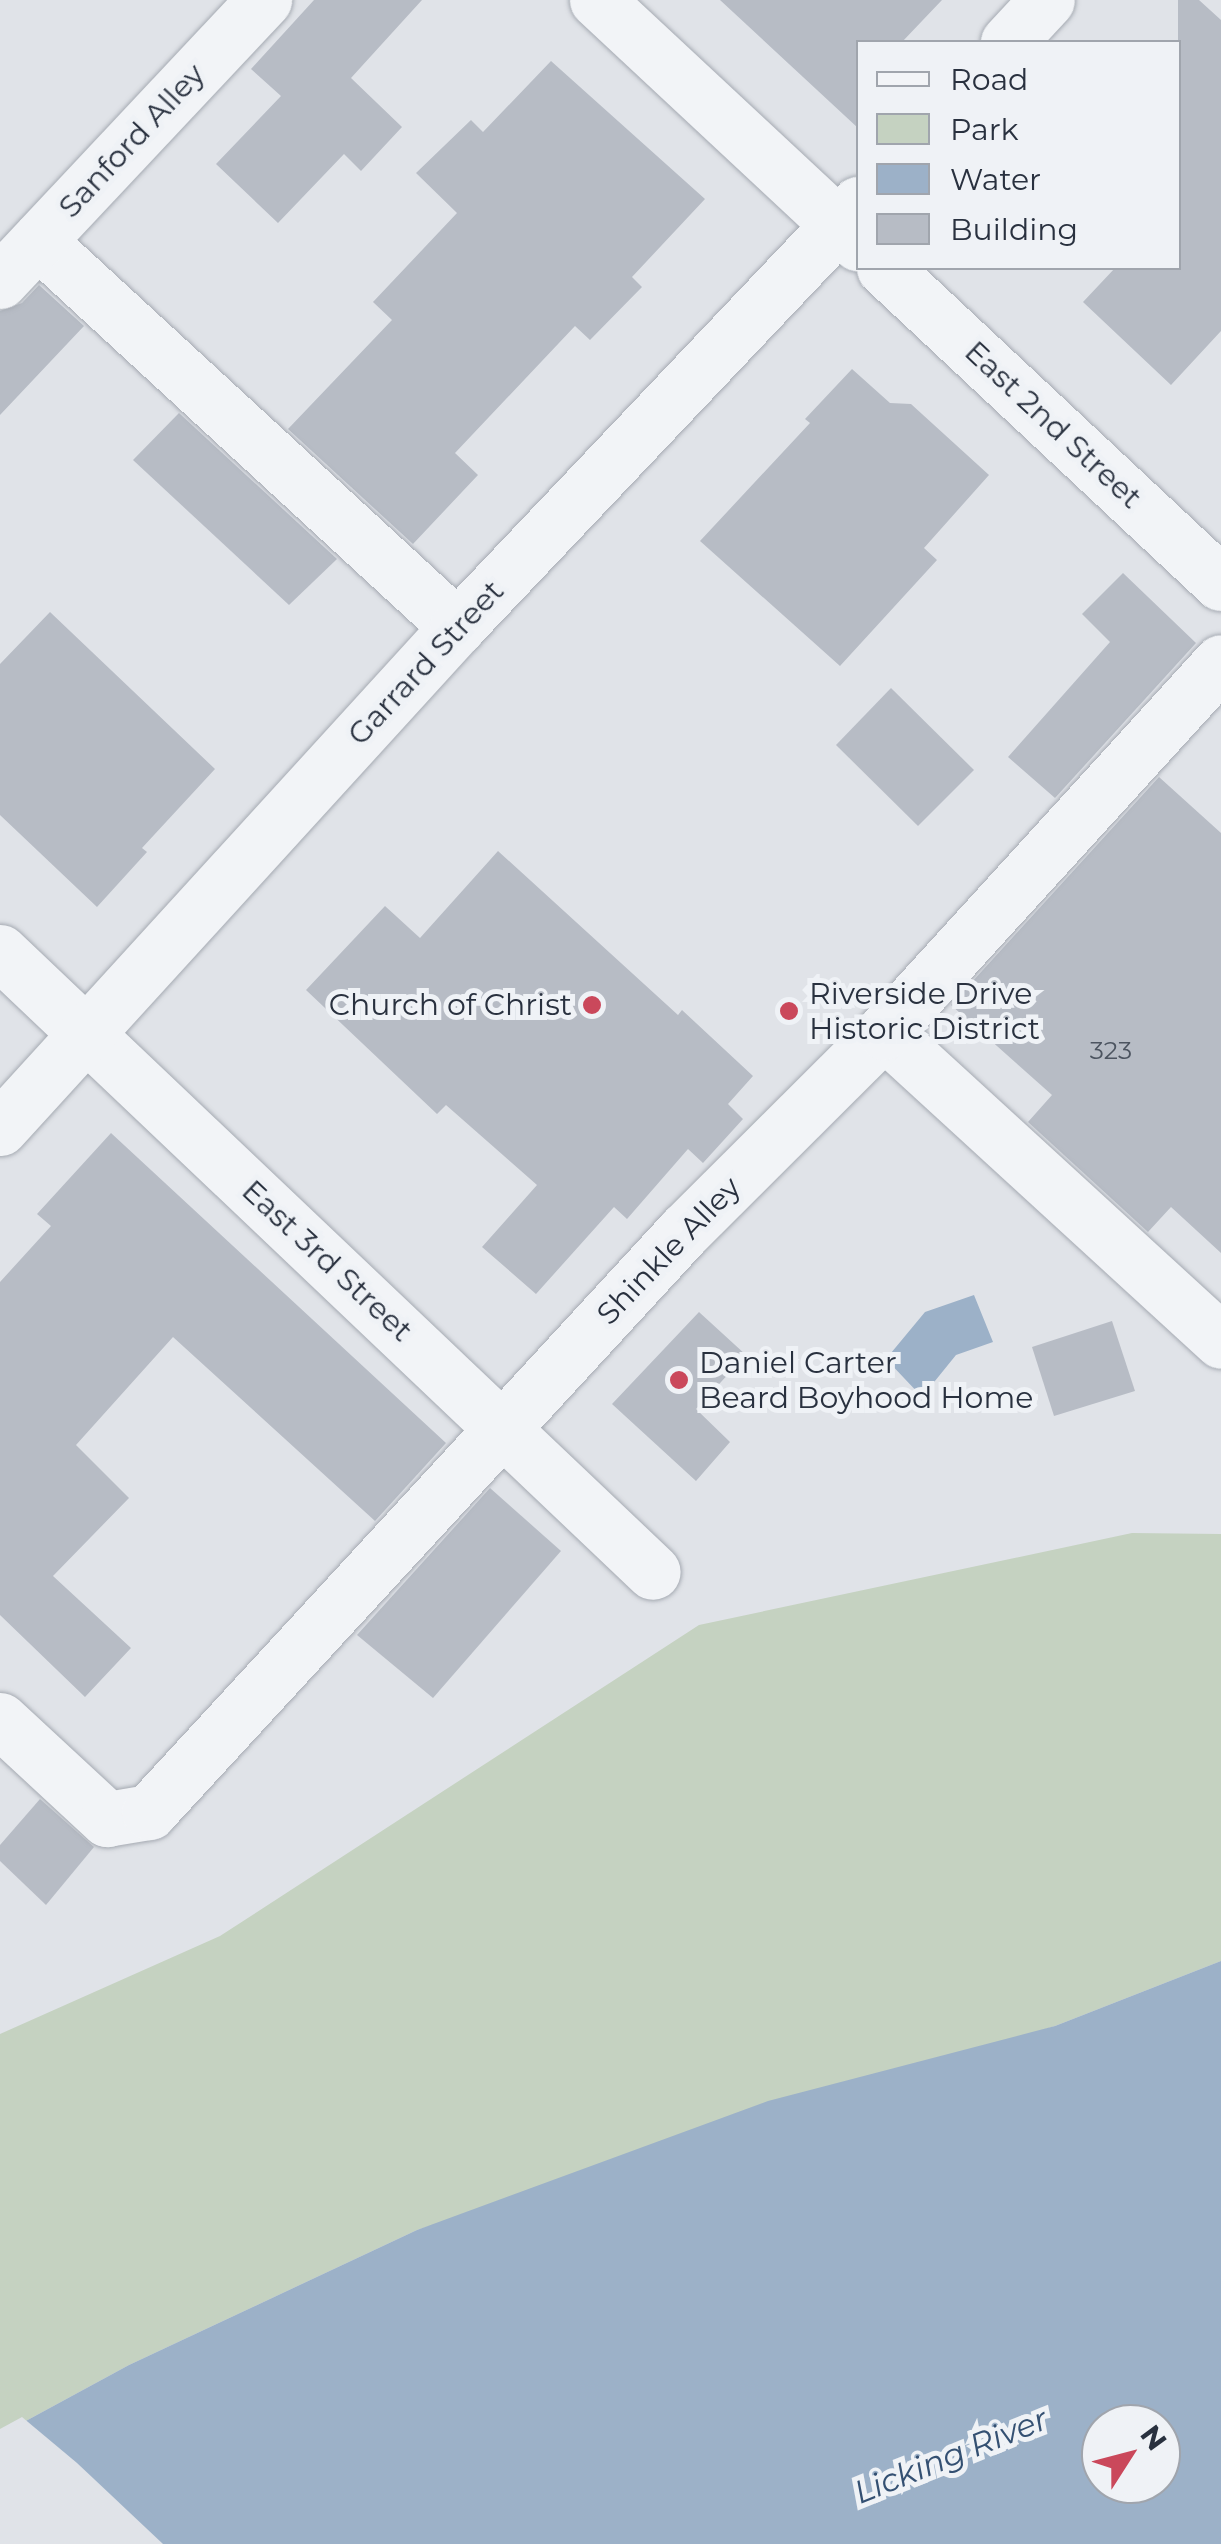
<!DOCTYPE html>
<html>
<head>
<meta charset="utf-8">
<style>
	body { margin:0 }
	#map { position:relative; width:1221px; height:2544px; overflow:hidden; background:#e0e3e8; font-family:Montserrat,sans-serif }
	div>[style] { position:absolute }
	.green>* { inset:0; background:#c5d2c1 }
	.water>* { inset:0; background:#9cb1c8 }
	.pier>* { inset:0; background:#e0e3e8 }
	.building>* { inset:0; background:#b7bcc5 }
	.roads { filter:drop-shadow(0 0 2px #a5aab2) drop-shadow(0 0 2px #a5aab2) }
	.minor>* { height:55px; margin:-27.5px; padding:0 27.5px; transform-origin:27.5px; border-radius:27.5px; background:#f2f4f7 }
	.dots>* { width:28px; height:28px; translate:-50% -50%; box-sizing:border-box; border:5px solid #eff2f6; border-radius:50% }
	span { translate:-50% -50%; white-space:nowrap; text-align:center; line-height:1.15; -webkit-text-stroke:10px #eff2f6; paint-order:stroke }
	.number-label { font-size:25px; color:#4c5460 }
	.number-label span { -webkit-text-stroke-width:0 }
	.street-label { font-size:30px; color:#29313f }
	.poi-label { font-size:30px; color:#29313f }
	.left { translate:0 -50%; text-align:left }
	.right { translate:-100% -50%; text-align:right }
	.water-label { font-size:32px; color:#345072; font-style:italic }
	.legend { position:absolute; left:856px; top:40px; width:325px; height:230px; box-sizing:border-box; background:#eff2f6; border:2px solid #a0a5ad; margin:0; padding:12px 18px; list-style:none; font-size:30px; color:#29313f }
	.legend li { display:flex; align-items:center; gap:20px; height:50px }
	.legend b { width:50px; border:2px solid #a0a5ad }
	.north { position:absolute; left:1081px; top:2404px; width:100px; height:100px; box-sizing:border-box; background:#eff2f6; border:2px solid #a0a5ad; border-radius:50%; rotate:54deg; font-size:28px; font-weight:700; line-height:40px; text-align:center; color:#29313f }
	.north::after { content:''; display:block; margin:auto; width:35px; height:45px; background:#ca485b; clip-path:polygon(50% 0,100% 100%,50% 72%,0 100%) }
</style>
</head>
<body>
<div id="map">
	<div class="green">
		<i style="clip-path:polygon(1132px 1533px,1221px 1534px,1221px 1961px,1055px 2026px,417px 2230px,129px 2365px,0 2435px,0 2034px,220px 1936px,699px 1625px)"></i>
	</div>
	<div class="water">
		<i style="clip-path:polygon(974px 1295px,993px 1342px,956px 1355px,922px 1397px,886px 1359px,925px 1312px)"></i>
		<i style="clip-path:polygon(evenodd,1221px 1961px,1221px 2544px,0 2544px,0 2435px,129px 2365px,417px 2230px,768px 2101px,1055px 2026px,1221px 1961px,1101px 2424px,1161px 2424px,1161px 2484px,1101px 2484px,1101px 2424px)"></i>
	</div>
	<div class="pier">
		<i style="clip-path:polygon(22px 2417px,77px 2463px,163px 2544px,0 2544px,0 2429px)"></i>
	</div>
	<div class="building">
		<i style="clip-path:polygon(314px 0,422px 0,351px 78px,402px 127px,361px 171px,344px 154px,278px 223px,216px 164px,281px 96px,251px 69px)"></i>
		<i style="clip-path:polygon(720px 0,942px 0,902px 42px,858px 42px,858px 128px)"></i>
		<i style="clip-path:polygon(1178px 0,1199px 0,1221px 20px,1221px 331px,1171px 385px,1083px 302px,1115px 268px,1178px 268px)"></i>
		<i style="clip-path:polygon(551px 61px,705px 199px,632px 277px,642px 287px,590px 340px,575px 326px,455px 453px,478px 475px,413px 544px,288px 429px,392px 320px,373px 302px,457px 213px,416px 173px,471px 120px,483px 132px)"></i>
		<i style="clip-path:polygon(39px 285px,84px 326px,0 415px,0 311px,22px 303px)"></i>
		<i style="clip-path:polygon(852px 369px,890px 403px,911px 404px,989px 475px,924px 548px,937px 560px,840px 666px,700px 541px,810px 423px,805px 419px)"></i>
		<i style="clip-path:polygon(179px 413px,337px 559px,289px 605px,133px 460px)"></i>
		<i style="clip-path:polygon(1123px 573px,1196px 643px,1055px 798px,1008px 757px,1110px 642px,1082px 614px)"></i>
		<i style="clip-path:polygon(50px 612px,215px 769px,142px 848px,147px 852px,97px 907px,0 815px,0 664px)"></i>
		<i style="clip-path:polygon(891px 688px,974px 770px,918px 826px,836px 745px)"></i>
		<i style="clip-path:polygon(1159px 777px,1221px 833px,1221px 1253px,1171px 1207px,1148px 1232px,1028px 1122px,1052px 1095px,951px 1005px)"></i>
		<i style="clip-path:polygon(498px 851px,678px 1015px,682px 1010px,753px 1076px,728px 1104px,743px 1119px,703px 1163px,688px 1149px,627px 1219px,614px 1207px,536px 1294px,482px 1247px,537px 1185px,446px 1105px,437px 1114px,306px 990px,385px 906px,420px 938px)"></i>
		<i style="clip-path:polygon(111px 1133px,446px 1443px,375px 1521px,173px 1337px,76px 1445px,129px 1498px,53px 1576px,131px 1648px,85px 1697px,0 1615px,0 1282px,51px 1226px,37px 1214px)"></i>
		<i style="clip-path:polygon(699px 1312px,746px 1355px,696px 1409px,730px 1442px,696px 1481px,612px 1404px)"></i>
		<i style="clip-path:polygon(1112px 1321px,1135px 1391px,1054px 1416px,1032px 1347px)"></i>
		<i style="clip-path:polygon(490px 1488px,561px 1551px,433px 1698px,357px 1635px)"></i>
		<i style="clip-path:polygon(40px 1799px,94px 1847px,46px 1905px,0 1861px,0 1845px)"></i>
	</div>
	<div class="roads">
		<div class="minor">
			<i style="left:597px;top:0;width:357px;rotate:43deg"></i>
			<i style="left:1008px;top:42px;width:57px;rotate:-47.1deg"></i>
			<i style="left:38px;top:241px;width:570px;rotate:42.65deg"></i>
			<i style="left:884px;top:268px;width:461px;rotate:43.1deg"></i>
			<i style="left:0;top:281px;width:386px;rotate:-46.8deg"></i>
			<i style="left:0;top:952px;width:900px;rotate:43.52deg"></i>
			<i style="left:884px;top:1032px;width:457px;rotate:42.5deg"></i>
			<i style="left:0;top:1128px;width:678px;rotate:-47.63deg"></i>
			<i style="left:457px;top:627px;width:583px;rotate:-46.53deg"></i>
			<i style="left:0;top:1720px;width:146px;rotate:42.8deg"></i>
			<i style="left:107px;top:1819px;width:43px;rotate:-9.5deg"></i>
			<i style="left:149px;top:1812px;width:791px;rotate:-47.36deg"></i>
			<i style="left:685px;top:1230px;width:281px;rotate:-44.9deg"></i>
			<i style="left:884px;top:1032px;width:500px;rotate:-47.67deg"></i>
		</div>
	</div>
	<div class="dots">
		<i style="left:592px;top:1005px;background:#ca485b"></i>
		<i style="left:789px;top:1011px;background:#ca485b"></i>
		<i style="left:679px;top:1380px;background:#ca485b"></i>
	</div>
	<div class="number-label">
		<span style="left:1111px;top:1050px">323</span>
	</div>
	<div class="street-label">
		<span style="left:132px;top:141px;rotate:-47deg">Sanford Alley</span>
		<span style="left:1053px;top:425px;rotate:43deg">East 2nd Street</span>
		<span style="left:426px;top:663px;rotate:-47deg">Garrard Street</span>
		<span style="left:669px;top:1251px;rotate:-46deg">Shinkle Alley</span>
		<span style="left:327px;top:1261px;rotate:43deg">East 3rd Street</span>
	</div>
	<div class="poi-label">
		<span class="left" style="left:809px;top:1011px">Riverside Drive<br>Historic District</span>
		<span class="right" style="left:572px;top:1005px">Church of Christ</span>
		<span class="left" style="left:699px;top:1380px">Daniel Carter<br>Beard Boyhood Home</span>
	</div>
	<div class="water-label">
		<span style="left:951px;top:2456px;rotate:-22deg">Licking River</span>
	</div>
	<ul class="legend">
	<li><b style="height:12px;background:#f2f4f7"></b>Road</li>
	<li><b style="height:28px;background:#c5d2c1"></b>Park</li>
	<li><b style="height:28px;background:#9cb1c8"></b>Water</li>
	<li><b style="height:28px;background:#b7bcc5"></b>Building</li>
	</ul>
	<div class="north">N</div>
</div>
</body>
</html>
